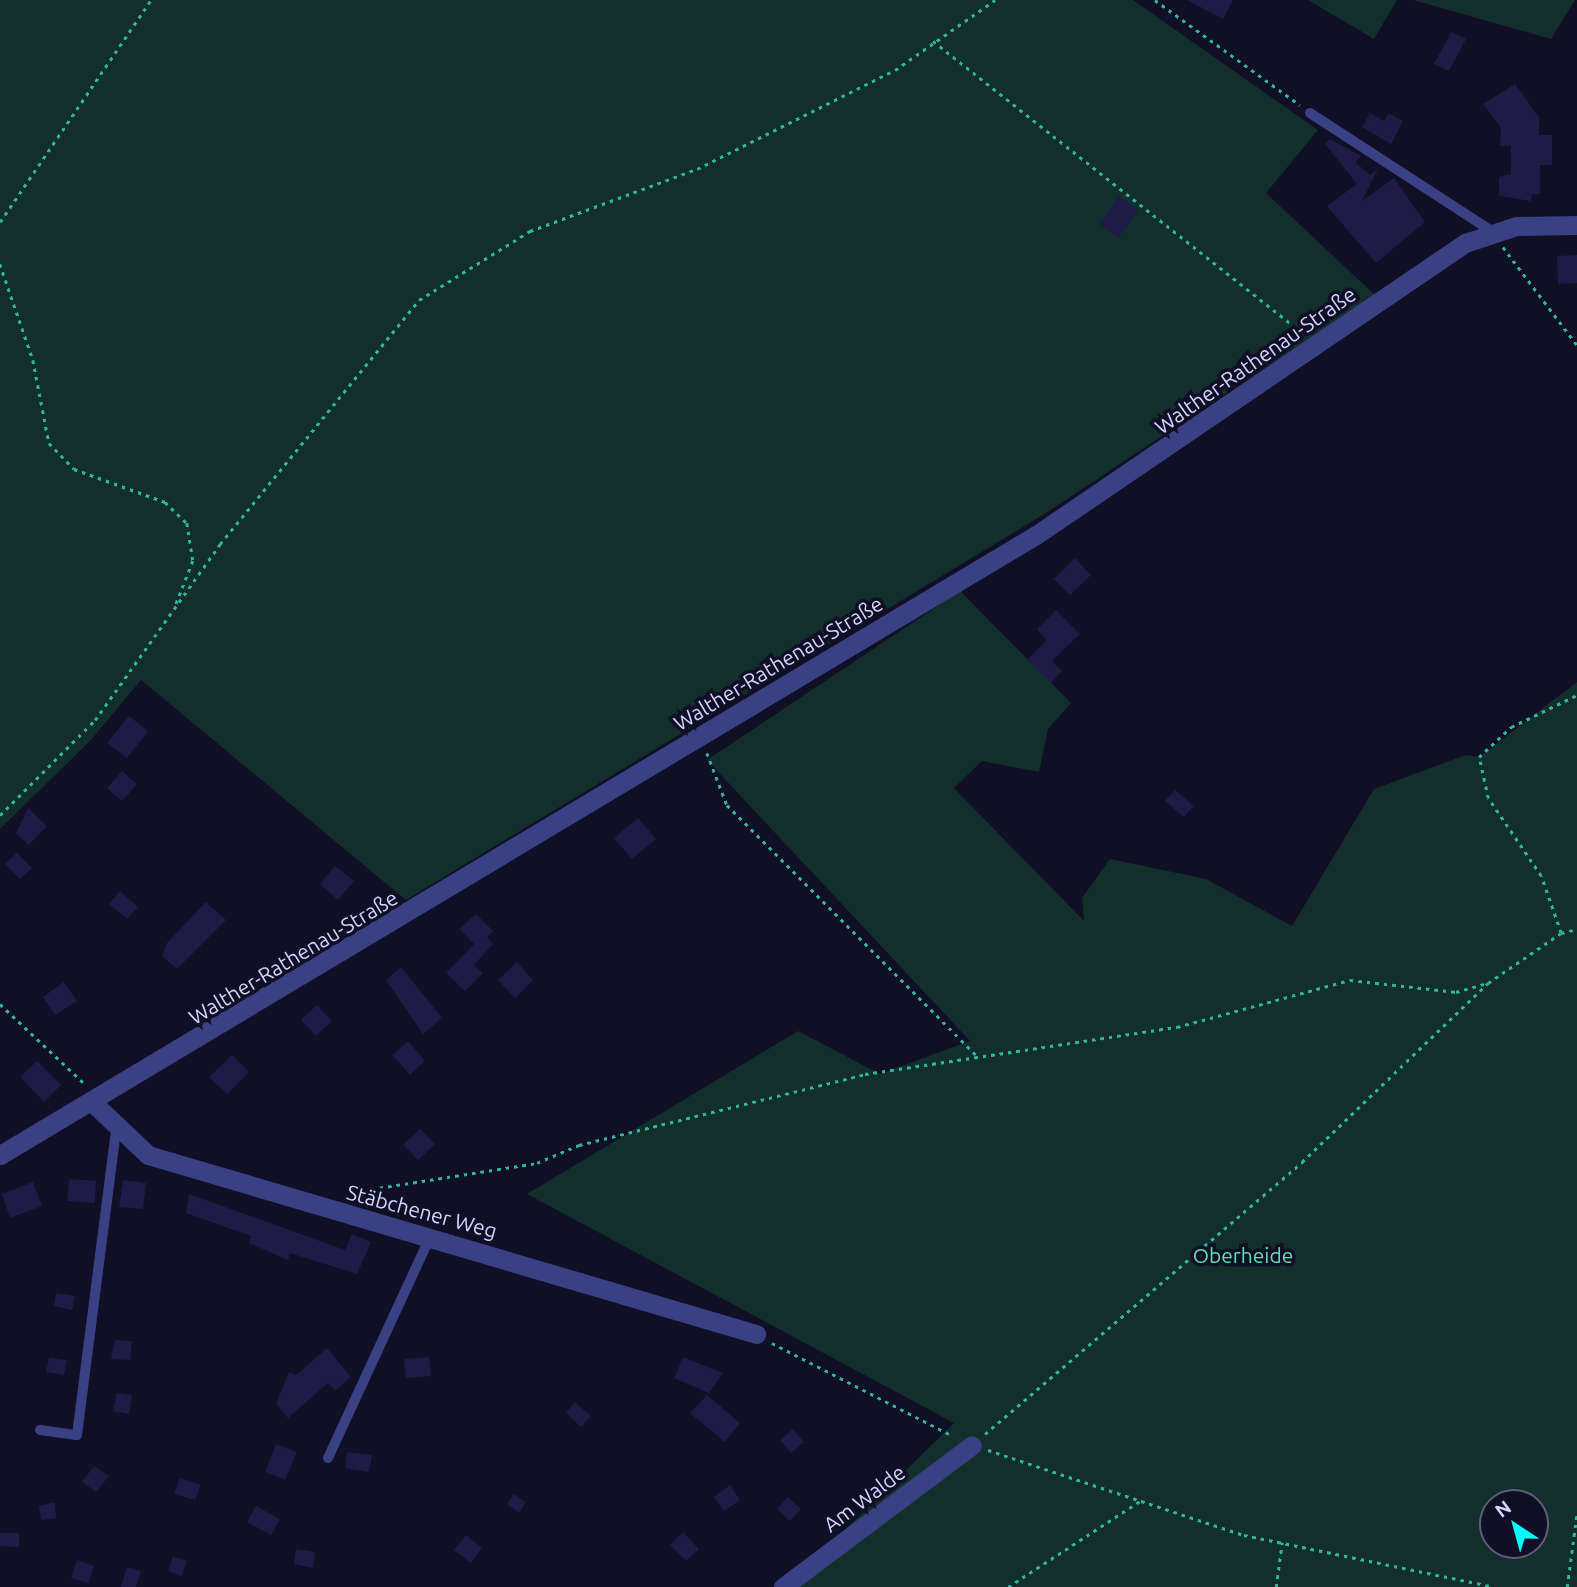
<!DOCTYPE html>
<html>
<head>
<meta charset="utf-8">
<style>
	body { margin:0 }
	#map { position:relative; width:1577px; height:1587px; overflow:hidden; background:#100f25; font-family:Ubuntu,sans-serif }
	div>[style] { position:absolute }
	.green>* { inset:0; background:#122f2b }
	.building>* { inset:0; background:#1f1b46 }
	.path>* { height:2.5px; margin-top:-1.25px; transform-origin:0; background:repeating-linear-gradient(90deg,#30b69f 0 3.5px,transparent 0 8.5px) }
	.service>* { height:10px; margin:-5px; padding:0 5px; transform-origin:5px; border-radius:5px; background:#3a4084 }
	.minor>* { height:19px; margin:-9.5px; padding:0 9.5px; transform-origin:9.5px; border-radius:9.5px; background:#3a4084 }
	.tertiary>* { height:19px; margin:-9.5px; padding:0 9.5px; transform-origin:9.5px; border-radius:9.5px; background:#3a4084 }
	span { translate:-50% -50%; white-space:nowrap; text-align:center; line-height:1.15; -webkit-text-stroke:7px #100f25; paint-order:stroke }
	.street-label { font-size:21px; color:#d4d4ff }
	.park-label { font-size:21px; color:#60dfb0 }
	.north { position:absolute; left:1479px; top:1489px; width:70px; height:70px; box-sizing:border-box; background:#100f25; border:2px solid #5e5e7c; border-radius:50%; rotate:324deg; font-size:19px; font-weight:700; line-height:28px; text-align:center; color:#d4d4ff }
	.north::after { content:''; display:block; margin:auto; width:24px; height:32px; background:#02fcf8; clip-path:polygon(50% 0,100% 100%,50% 72%,0 100%) }
</style>
</head>
<body>
<div id="map">
	<div class="green">
		<i style="clip-path:polygon(0 0,1133px 0,1318px 130px,1266px 193px,1375px 295px,1046px 513px,406px 900px,141px 680px,91px 740px,0 829px)"></i>
		<i style="clip-path:polygon(1308px 0,1397px 0,1374px 39px)"></i>
		<i style="clip-path:polygon(1413px 0,1575px 0,1551px 39px)"></i>
		<i style="clip-path:polygon(evenodd,960px 591px,1071px 703px,1048px 729px,1039px 772px,982px 761px,954px 788px,1084px 921px,1082px 898px,1110px 859px,1206px 879px,1292px 926px,1374px 789px,1466px 755px,1479px 757px,1577px 682px,1577px 1587px,787px 1587px,954px 1423px,527px 1194px,798px 1031px,880px 1074px,970px 1041px,707px 760px,960px 591px,1493px 1503px,1535px 1503px,1535px 1545px,1493px 1545px,1493px 1503px)"></i>
	</div>
	<div class="building">
		<i style="clip-path:polygon(1187px 0,1233px 0,1223px 19px)"></i>
		<i style="clip-path:polygon(1451px 32px,1466px 39px,1449px 71px,1434px 64px)"></i>
		<i style="clip-path:polygon(1515px 84px,1539px 117px,1539px 135px,1552px 135px,1552px 165px,1540px 165px,1540px 194px,1532px 194px,1531px 201px,1499px 196px,1499px 177px,1511px 174px,1511px 146px,1500px 146px,1501px 128px,1483px 104px)"></i>
		<i style="clip-path:polygon(1370px 113px,1384px 121px,1389px 113px,1403px 121px,1391px 144px,1362px 127px)"></i>
		<i style="clip-path:polygon(1330px 139px,1361px 156px,1355px 162px,1370px 175px,1378px 169px,1362px 201px,1394px 178px,1425px 222px,1376px 263px,1327px 206px,1357px 184px,1325px 144px)"></i>
		<i style="clip-path:polygon(1119px 196px,1139px 210px,1118px 238px,1099px 224px)"></i>
		<i style="clip-path:polygon(1577px 255px,1577px 283px,1558px 284px,1557px 256px)"></i>
		<i style="clip-path:polygon(1075px 558px,1091px 575px,1070px 595px,1054px 579px)"></i>
		<i style="clip-path:polygon(1056px 610px,1080px 634px,1052px 661px,1062px 671px,1051px 683px,1027px 660px,1047px 640px,1037px 629px)"></i>
		<i style="clip-path:polygon(129px 716px,148px 731px,127px 758px,107px 743px)"></i>
		<i style="clip-path:polygon(122px 771px,137px 784px,122px 801px,107px 788px)"></i>
		<i style="clip-path:polygon(1175px 790px,1194px 806px,1184px 817px,1165px 801px)"></i>
		<i style="clip-path:polygon(28px 808px,47px 826px,29px 845px,16px 833px)"></i>
		<i style="clip-path:polygon(638px 818px,656px 839px,632px 859px,614px 838px)"></i>
		<i style="clip-path:polygon(17px 853px,32px 868px,20px 879px,5px 864px)"></i>
		<i style="clip-path:polygon(335px 866px,354px 881px,338px 900px,320px 884px)"></i>
		<i style="clip-path:polygon(120px 891px,138px 907px,127px 919px,109px 904px)"></i>
		<i style="clip-path:polygon(206px 902px,226px 920px,177px 969px,162px 956px,167px 943px)"></i>
		<i style="clip-path:polygon(476px 914px,493px 931px,487px 937px,493px 944px,474px 965px,483px 973px,465px 991px,446px 973px,474px 944px,459px 929px)"></i>
		<i style="clip-path:polygon(517px 962px,533px 980px,515px 998px,498px 980px)"></i>
		<i style="clip-path:polygon(401px 967px,442px 1018px,423px 1034px,386px 980px)"></i>
		<i style="clip-path:polygon(64px 982px,77px 1001px,55px 1015px,43px 997px)"></i>
		<i style="clip-path:polygon(317px 1005px,332px 1021px,316px 1036px,301px 1020px)"></i>
		<i style="clip-path:polygon(408px 1041px,425px 1061px,410px 1075px,392px 1055px)"></i>
		<i style="clip-path:polygon(232px 1055px,249px 1072px,227px 1094px,209px 1077px)"></i>
		<i style="clip-path:polygon(37px 1061px,61px 1085px,44px 1102px,20px 1077px)"></i>
		<i style="clip-path:polygon(420px 1129px,435px 1144px,418px 1160px,403px 1145px)"></i>
		<i style="clip-path:polygon(69px 1179px,96px 1181px,95px 1203px,67px 1201px)"></i>
		<i style="clip-path:polygon(123px 1180px,146px 1183px,143px 1209px,119px 1207px)"></i>
		<i style="clip-path:polygon(33px 1182px,42px 1206px,10px 1218px,2px 1194px)"></i>
		<i style="clip-path:polygon(189px 1194px,345px 1250px,352px 1234px,371px 1242px,357px 1274px,290px 1253px,288px 1260px,249px 1243px,251px 1236px,186px 1213px)"></i>
		<i style="clip-path:polygon(56px 1293px,75px 1296px,72px 1310px,54px 1306px)"></i>
		<i style="clip-path:polygon(115px 1340px,132px 1341px,130px 1360px,111px 1359px)"></i>
		<i style="clip-path:polygon(327px 1348px,351px 1377px,335px 1391px,328px 1383px,288px 1418px,276px 1404px,289px 1372px,296px 1375px)"></i>
		<i style="clip-path:polygon(429px 1357px,431px 1376px,406px 1378px,404px 1359px)"></i>
		<i style="clip-path:polygon(683px 1357px,723px 1373px,709px 1393px,674px 1378px)"></i>
		<i style="clip-path:polygon(49px 1358px,67px 1360px,64px 1375px,46px 1372px)"></i>
		<i style="clip-path:polygon(117px 1393px,132px 1395px,129px 1414px,113px 1411px)"></i>
		<i style="clip-path:polygon(707px 1395px,740px 1423px,725px 1442px,690px 1413px)"></i>
		<i style="clip-path:polygon(575px 1402px,591px 1416px,581px 1427px,566px 1413px)"></i>
		<i style="clip-path:polygon(793px 1429px,804px 1442px,791px 1453px,780px 1440px)"></i>
		<i style="clip-path:polygon(276px 1444px,297px 1452px,285px 1480px,265px 1472px)"></i>
		<i style="clip-path:polygon(347px 1452px,372px 1455px,369px 1472px,345px 1468px)"></i>
		<i style="clip-path:polygon(94px 1466px,109px 1476px,96px 1492px,82px 1482px)"></i>
		<i style="clip-path:polygon(180px 1478px,201px 1485px,195px 1500px,174px 1494px)"></i>
		<i style="clip-path:polygon(730px 1485px,740px 1500px,724px 1511px,714px 1497px)"></i>
		<i style="clip-path:polygon(514px 1494px,526px 1502px,519px 1513px,507px 1504px)"></i>
		<i style="clip-path:polygon(788px 1497px,801px 1509px,790px 1521px,777px 1509px)"></i>
		<i style="clip-path:polygon(55px 1502px,56px 1518px,41px 1520px,39px 1506px)"></i>
		<i style="clip-path:polygon(256px 1506px,280px 1519px,271px 1535px,247px 1522px)"></i>
		<i style="clip-path:polygon(683px 1532px,699px 1549px,686px 1561px,670px 1545px)"></i>
		<i style="clip-path:polygon(0 1533px,19px 1533px,19px 1547px,0 1546px)"></i>
		<i style="clip-path:polygon(466px 1535px,482px 1548px,471px 1563px,454px 1550px)"></i>
		<i style="clip-path:polygon(296px 1549px,315px 1552px,313px 1568px,294px 1564px)"></i>
		<i style="clip-path:polygon(173px 1556px,187px 1561px,182px 1576px,168px 1571px)"></i>
		<i style="clip-path:polygon(77px 1560px,94px 1566px,89px 1583px,71px 1578px)"></i>
		<i style="clip-path:polygon(127px 1567px,141px 1571px,136px 1587px,121px 1587px)"></i>
	</div>
	<div class="path">
		<i style="left:1155px;top:0;width:179px;rotate:35.9deg"></i>
		<i style="left:933px;top:41px;width:469px;rotate:38.3deg"></i>
		<i style="left:0;top:222px;width:268px;rotate:-55.8deg"></i>
		<i style="left:1503px;top:247px;width:123px;rotate:52.9deg"></i>
		<i style="left:0;top:264px;width:102px;rotate:71deg"></i>
		<i style="left:33px;top:360px;width:85px;rotate:79.1deg"></i>
		<i style="left:49px;top:443px;width:36px;rotate:46deg"></i>
		<i style="left:74px;top:469px;width:97px;rotate:19.9deg"></i>
		<i style="left:165px;top:502px;width:30px;rotate:44deg"></i>
		<i style="left:187px;top:523px;width:38px;rotate:81deg"></i>
		<i style="left:193px;top:561px;width:49px;rotate:111.4deg"></i>
		<i style="left:707px;top:753px;width:56px;rotate:69deg"></i>
		<i style="left:727px;top:805px;width:353px;rotate:45.1deg"></i>
		<i style="left:0;top:815px;width:134px;rotate:-45deg"></i>
		<i style="left:95px;top:720px;width:216px;rotate:-54.6deg"></i>
		<i style="left:220px;top:544px;width:315px;rotate:-50.8deg"></i>
		<i style="left:419px;top:300px;width:131px;rotate:-31.9deg"></i>
		<i style="left:530px;top:231px;width:178px;rotate:-20.4deg"></i>
		<i style="left:697px;top:169px;width:221px;rotate:-26.6deg"></i>
		<i style="left:895px;top:70px;width:122px;rotate:-35deg"></i>
		<i style="left:1561px;top:933px;width:60px;rotate:-109.3deg"></i>
		<i style="left:1541px;top:876px;width:94px;rotate:-124.2deg"></i>
		<i style="left:1488px;top:798px;width:42px;rotate:-102.4deg"></i>
		<i style="left:1479px;top:757px;width:44px;rotate:-43.2deg"></i>
		<i style="left:1511px;top:727px;width:73px;rotate:-25.9deg"></i>
		<i style="left:0;top:1004px;width:117px;rotate:43.3deg"></i>
		<i style="left:346px;top:1193px;width:193px;rotate:-8.9deg"></i>
		<i style="left:537px;top:1163px;width:46px;rotate:-23.2deg"></i>
		<i style="left:579px;top:1145px;width:295px;rotate:-13.9deg"></i>
		<i style="left:865px;top:1074px;width:316px;rotate:-8.6deg"></i>
		<i style="left:1177px;top:1027px;width:179px;rotate:-15.2deg"></i>
		<i style="left:1350px;top:980px;width:107px;rotate:6.5deg"></i>
		<i style="left:1456px;top:992px;width:33px;rotate:-16deg"></i>
		<i style="left:772px;top:1343px;width:203px;rotate:27.2deg"></i>
		<i style="left:985px;top:1434px;width:418px;rotate:-40.6deg"></i>
		<i style="left:1302px;top:1162px;width:258px;rotate:-43.9deg"></i>
		<i style="left:1488px;top:983px;width:88px;rotate:-34.4deg"></i>
		<i style="left:1561px;top:933px;width:16px;rotate:-14deg"></i>
		<i style="left:988px;top:1450px;width:270px;rotate:18.4deg"></i>
		<i style="left:1244px;top:1535px;width:255px;rotate:11.7deg"></i>
		<i style="left:1008px;top:1587px;width:158px;rotate:-33.1deg"></i>
		<i style="left:1276px;top:1587px;width:45px;rotate:-82.4deg"></i>
		<i style="left:1567px;top:1587px;width:76px;rotate:-82.4deg"></i>
	</div>
	<div class="service">
		<i style="left:1310px;top:113px;width:217px;rotate:33deg"></i>
		<i style="left:40px;top:1430px;width:37px;rotate:8deg"></i>
		<i style="left:77px;top:1435px;width:306px;rotate:-82.7deg"></i>
		<i style="left:328px;top:1458px;width:241px;rotate:-65.2deg"></i>
	</div>
	<div class="minor">
		<i style="left:93px;top:1103px;width:76px;rotate:43.4deg"></i>
		<i style="left:148px;top:1155px;width:634px;rotate:16.4deg"></i>
		<i style="left:783px;top:1587px;width:236px;rotate:-36.9deg"></i>
	</div>
	<div class="tertiary">
		<i style="left:0;top:1155px;width:1207px;rotate:-30.9deg"></i>
		<i style="left:1036px;top:535px;width:519px;rotate:-34.24deg"></i>
		<i style="left:1465px;top:243px;width:54px;rotate:-18.4deg"></i>
		<i style="left:1516px;top:226px;width:61px;rotate:-0.9deg"></i>
	</div>
	<div class="street-label">
		<span style="left:1255px;top:360px;rotate:-35deg">Walther-Rathenau-Straße</span>
		<span style="left:778px;top:663px;rotate:-31deg">Walther-Rathenau-Straße</span>
		<span style="left:293px;top:957px;rotate:-31deg">Walther-Rathenau-Straße</span>
		<span style="left:422px;top:1211px;rotate:15deg">Stäbchener Weg</span>
		<span style="left:864px;top:1498px;rotate:-37deg">Am Walde</span>
	</div>
	<div class="park-label">
		<span style="left:1243px;top:1255px">Oberheide</span>
	</div>
	<div class="north">N</div>
</div>
</body>
</html>
